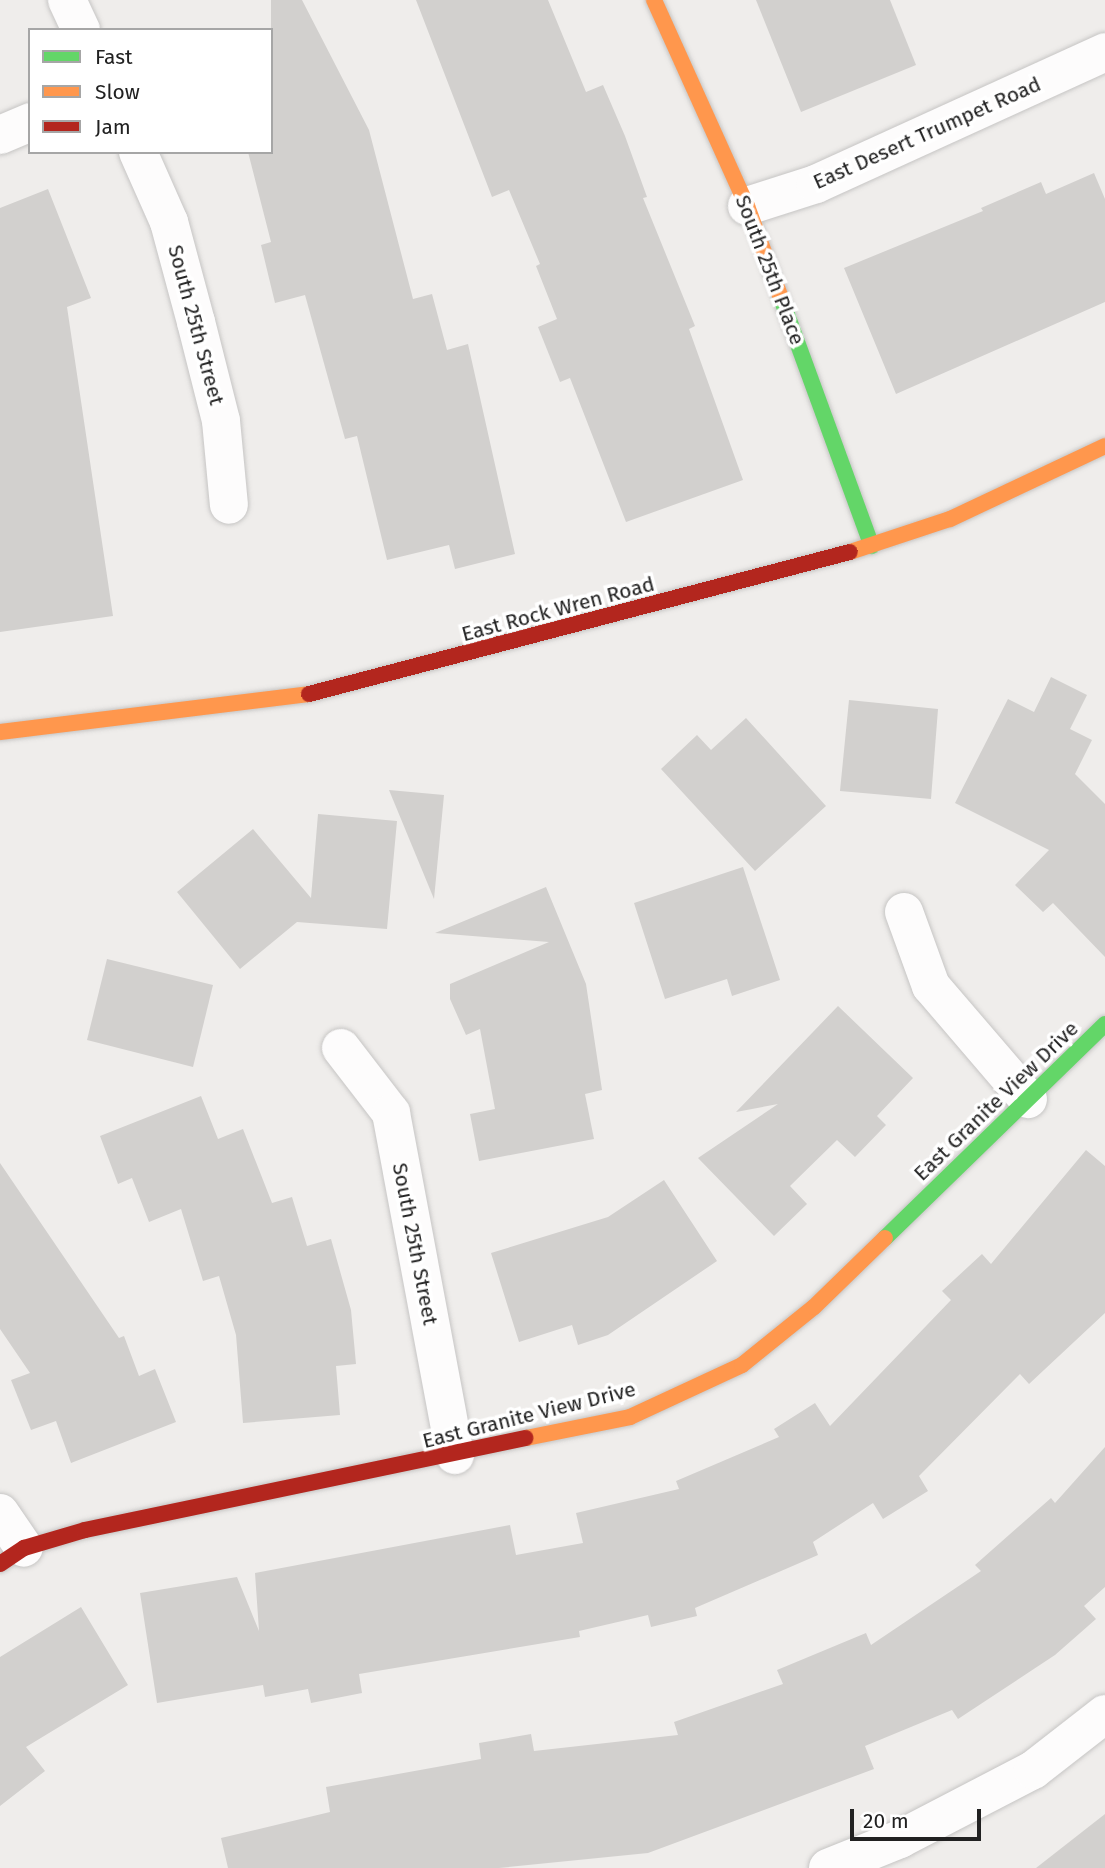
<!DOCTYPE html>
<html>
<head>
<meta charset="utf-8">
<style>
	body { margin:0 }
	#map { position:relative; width:1105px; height:1868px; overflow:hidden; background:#efedeb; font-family:"Fira Sans",sans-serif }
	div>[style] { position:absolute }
	.building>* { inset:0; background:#d2d0ce }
	.roads { filter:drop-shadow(0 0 2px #c6c5c4) drop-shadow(0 0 2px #c6c5c4) }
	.street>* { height:38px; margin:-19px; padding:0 19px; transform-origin:19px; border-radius:19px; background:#fdfcfc }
	.fast>* { height:16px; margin:-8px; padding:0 8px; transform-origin:8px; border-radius:8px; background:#63d668 }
	.slow>* { height:16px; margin:-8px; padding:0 8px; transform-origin:8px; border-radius:8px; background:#ff974d }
	.jam>* { height:16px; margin:-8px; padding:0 8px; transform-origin:8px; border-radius:8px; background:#b3261e }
	span { translate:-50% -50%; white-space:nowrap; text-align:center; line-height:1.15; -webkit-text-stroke:7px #fff; paint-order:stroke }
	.street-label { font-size:21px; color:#212121 }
	.legend { position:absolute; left:28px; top:28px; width:245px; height:126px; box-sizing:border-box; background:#fff; border:2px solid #a6a6a6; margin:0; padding:9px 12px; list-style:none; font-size:21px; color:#212121 }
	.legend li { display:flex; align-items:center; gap:14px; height:35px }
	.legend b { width:35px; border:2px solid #a6a6a6 }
	.scale { position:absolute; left:850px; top:1809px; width:131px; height:32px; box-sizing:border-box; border:4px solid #212121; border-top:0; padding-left:9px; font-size:21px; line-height:24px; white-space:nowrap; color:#212121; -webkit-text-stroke:5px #fff; paint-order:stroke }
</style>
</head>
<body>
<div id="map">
	<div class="building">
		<i style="clip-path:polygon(271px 0,302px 0,369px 130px,413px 299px,432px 294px,447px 350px,468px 344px,515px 554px,455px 569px,449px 545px,387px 560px,357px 436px,345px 439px,305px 295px,275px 303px,261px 245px,271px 242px,248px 152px,271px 152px)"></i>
		<i style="clip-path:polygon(416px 0,548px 0,586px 92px,603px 85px,625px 136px,647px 197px,643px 198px,695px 326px,689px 329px,743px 480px,626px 522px,570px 378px,560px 382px,538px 327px,557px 319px,536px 266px,540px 264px,509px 190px,492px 197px)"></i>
		<i style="clip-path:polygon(756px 0,890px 0,916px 65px,801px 112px)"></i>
		<i style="clip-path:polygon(1094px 173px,1105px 199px,1105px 302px,896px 394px,844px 268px,983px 211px,981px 208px,1041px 182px,1046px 194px)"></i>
		<i style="clip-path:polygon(48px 189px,91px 298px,67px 307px,113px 616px,0 632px,0 208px)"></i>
		<i style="clip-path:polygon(1051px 677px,1087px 695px,1070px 729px,1092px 740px,1075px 774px,1105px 804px,1105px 957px,1053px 903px,1043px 912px,1015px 885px,1049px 850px,955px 803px,1008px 699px,1034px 712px)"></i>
		<i style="clip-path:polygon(849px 700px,938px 709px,931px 799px,840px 791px)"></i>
		<i style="clip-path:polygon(746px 718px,826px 806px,755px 871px,661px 769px,697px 735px,711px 750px)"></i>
		<i style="clip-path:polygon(389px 790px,444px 795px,434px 899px)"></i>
		<i style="clip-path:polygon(318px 814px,397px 821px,387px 929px,297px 922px,240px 969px,177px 892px,253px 829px,311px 898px)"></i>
		<i style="clip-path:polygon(743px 867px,780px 980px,732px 996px,727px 979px,665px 999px,634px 903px)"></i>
		<i style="clip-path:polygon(546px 887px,586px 984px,602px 1090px,585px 1094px,594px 1139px,479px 1161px,470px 1114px,495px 1109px,480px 1029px,466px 1035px,450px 999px,450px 984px,549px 942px,435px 933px)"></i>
		<i style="clip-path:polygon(107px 959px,213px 985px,193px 1067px,87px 1040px)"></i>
		<i style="clip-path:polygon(838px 1006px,913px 1078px,877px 1116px,886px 1125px,855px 1157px,837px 1140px,790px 1186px,807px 1204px,774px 1236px,698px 1158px,778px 1104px,736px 1112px)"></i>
		<i style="clip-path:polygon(201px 1096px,218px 1139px,243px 1129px,272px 1203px,292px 1197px,307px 1246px,331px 1239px,351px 1310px,356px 1364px,336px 1366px,340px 1415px,243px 1423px,236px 1335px,219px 1276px,203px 1281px,181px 1209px,149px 1222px,132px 1178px,118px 1184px,100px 1136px)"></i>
		<i style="clip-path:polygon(1086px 1150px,1105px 1166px,1105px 1313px,1029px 1384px,1020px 1374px,919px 1476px,928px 1491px,883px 1519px,873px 1503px,813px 1542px,818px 1555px,695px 1608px,697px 1616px,651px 1627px,648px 1615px,579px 1631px,580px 1637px,359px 1674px,362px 1693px,311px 1703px,308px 1689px,265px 1697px,263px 1685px,157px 1703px,140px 1593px,237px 1577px,259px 1631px,255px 1573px,510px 1525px,516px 1555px,583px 1543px,576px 1513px,679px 1489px,676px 1481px,779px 1437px,774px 1429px,815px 1403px,830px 1426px,951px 1300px,942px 1291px,982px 1254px,991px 1264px)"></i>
		<i style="clip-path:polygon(0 1163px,119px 1338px,124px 1336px,139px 1376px,155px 1369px,176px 1422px,71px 1463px,56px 1421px,31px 1430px,11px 1380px,30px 1373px,0 1329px)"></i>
		<i style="clip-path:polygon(664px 1180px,717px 1261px,608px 1335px,578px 1345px,572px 1325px,519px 1342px,491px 1253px,608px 1217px)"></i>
		<i style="clip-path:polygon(1105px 1447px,1105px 1587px,1084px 1606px,1096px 1619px,1055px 1655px,958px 1719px,952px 1710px,865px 1746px,874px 1769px,648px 1853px,499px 1868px,228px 1868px,221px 1838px,330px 1812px,326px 1787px,481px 1759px,479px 1743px,531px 1734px,534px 1751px,678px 1735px,674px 1722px,783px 1684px,777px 1670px,866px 1633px,871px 1645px,981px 1571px,975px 1565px,1051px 1498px,1055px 1503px)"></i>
		<i style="clip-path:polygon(81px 1607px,128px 1685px,26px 1747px,45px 1771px,0 1806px,0 1657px)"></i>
		<i style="clip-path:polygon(1105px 1814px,1105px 1868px,1036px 1868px)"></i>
	</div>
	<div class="roads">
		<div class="street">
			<i style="left:67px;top:0;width:33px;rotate:65deg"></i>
			<i style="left:0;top:135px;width:33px;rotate:-23deg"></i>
			<i style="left:138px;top:152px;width:77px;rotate:66.1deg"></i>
			<i style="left:169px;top:222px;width:104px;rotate:74.9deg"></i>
			<i style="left:196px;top:322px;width:102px;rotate:75.8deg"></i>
			<i style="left:221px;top:421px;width:84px;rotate:84.6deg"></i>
			<i style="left:747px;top:206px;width:72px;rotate:-17.7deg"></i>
			<i style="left:816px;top:184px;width:318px;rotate:-24.5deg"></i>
			<i style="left:904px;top:912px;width:79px;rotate:70deg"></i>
			<i style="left:931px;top:986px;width:149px;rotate:49.4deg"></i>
			<i style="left:341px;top:1048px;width:82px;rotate:52.4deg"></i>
			<i style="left:391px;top:1113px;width:348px;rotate:79.4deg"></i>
			<i style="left:0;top:1513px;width:42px;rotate:55.6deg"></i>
			<i style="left:828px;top:1868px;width:78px;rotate:-21.9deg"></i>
			<i style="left:900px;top:1839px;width:150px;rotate:-27.4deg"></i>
			<i style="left:1033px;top:1770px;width:91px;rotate:-37.9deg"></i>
		</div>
		<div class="fast">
			<i style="left:781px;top:298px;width:264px;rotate:69.9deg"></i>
			<i style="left:885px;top:1238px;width:307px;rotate:-44.2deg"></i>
		</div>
		<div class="slow">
			<i style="left:654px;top:0;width:226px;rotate:65.7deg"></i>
			<i style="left:747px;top:206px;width:98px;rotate:69.7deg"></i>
			<i style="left:850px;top:552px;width:105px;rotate:-18.3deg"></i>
			<i style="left:950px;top:519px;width:171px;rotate:-25.2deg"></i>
			<i style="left:0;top:732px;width:311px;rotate:-7deg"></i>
			<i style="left:526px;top:1438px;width:106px;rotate:-11.4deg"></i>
			<i style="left:630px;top:1417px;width:123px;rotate:-24.9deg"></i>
			<i style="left:742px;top:1365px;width:92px;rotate:-38.9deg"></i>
			<i style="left:814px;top:1307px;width:99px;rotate:-44.2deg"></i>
		</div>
		<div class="jam">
			<i style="left:309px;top:694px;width:559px;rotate:-14.71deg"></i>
			<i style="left:0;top:1564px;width:29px;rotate:-34deg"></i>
			<i style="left:24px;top:1548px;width:64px;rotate:-16.4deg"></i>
			<i style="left:85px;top:1530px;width:450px;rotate:-11.8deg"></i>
		</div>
	</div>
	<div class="street-label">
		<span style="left:927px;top:133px;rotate:-24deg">East Desert Trumpet Road</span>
		<span style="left:770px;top:270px;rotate:69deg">South 25th Place</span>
		<span style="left:196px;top:325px;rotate:75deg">South 25th Street</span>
		<span style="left:558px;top:609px;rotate:-15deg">East Rock Wren Road</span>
		<span style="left:996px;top:1101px;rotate:-44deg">East Granite View Drive</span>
		<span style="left:415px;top:1244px;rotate:79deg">South 25th Street</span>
		<span style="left:529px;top:1415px;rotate:-14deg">East Granite View Drive</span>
	</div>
	<ul class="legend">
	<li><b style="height:9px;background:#63d668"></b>Fast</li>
	<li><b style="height:9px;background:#ff974d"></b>Slow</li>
	<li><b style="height:9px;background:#b3261e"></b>Jam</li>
	</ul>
	<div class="scale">20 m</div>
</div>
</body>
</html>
